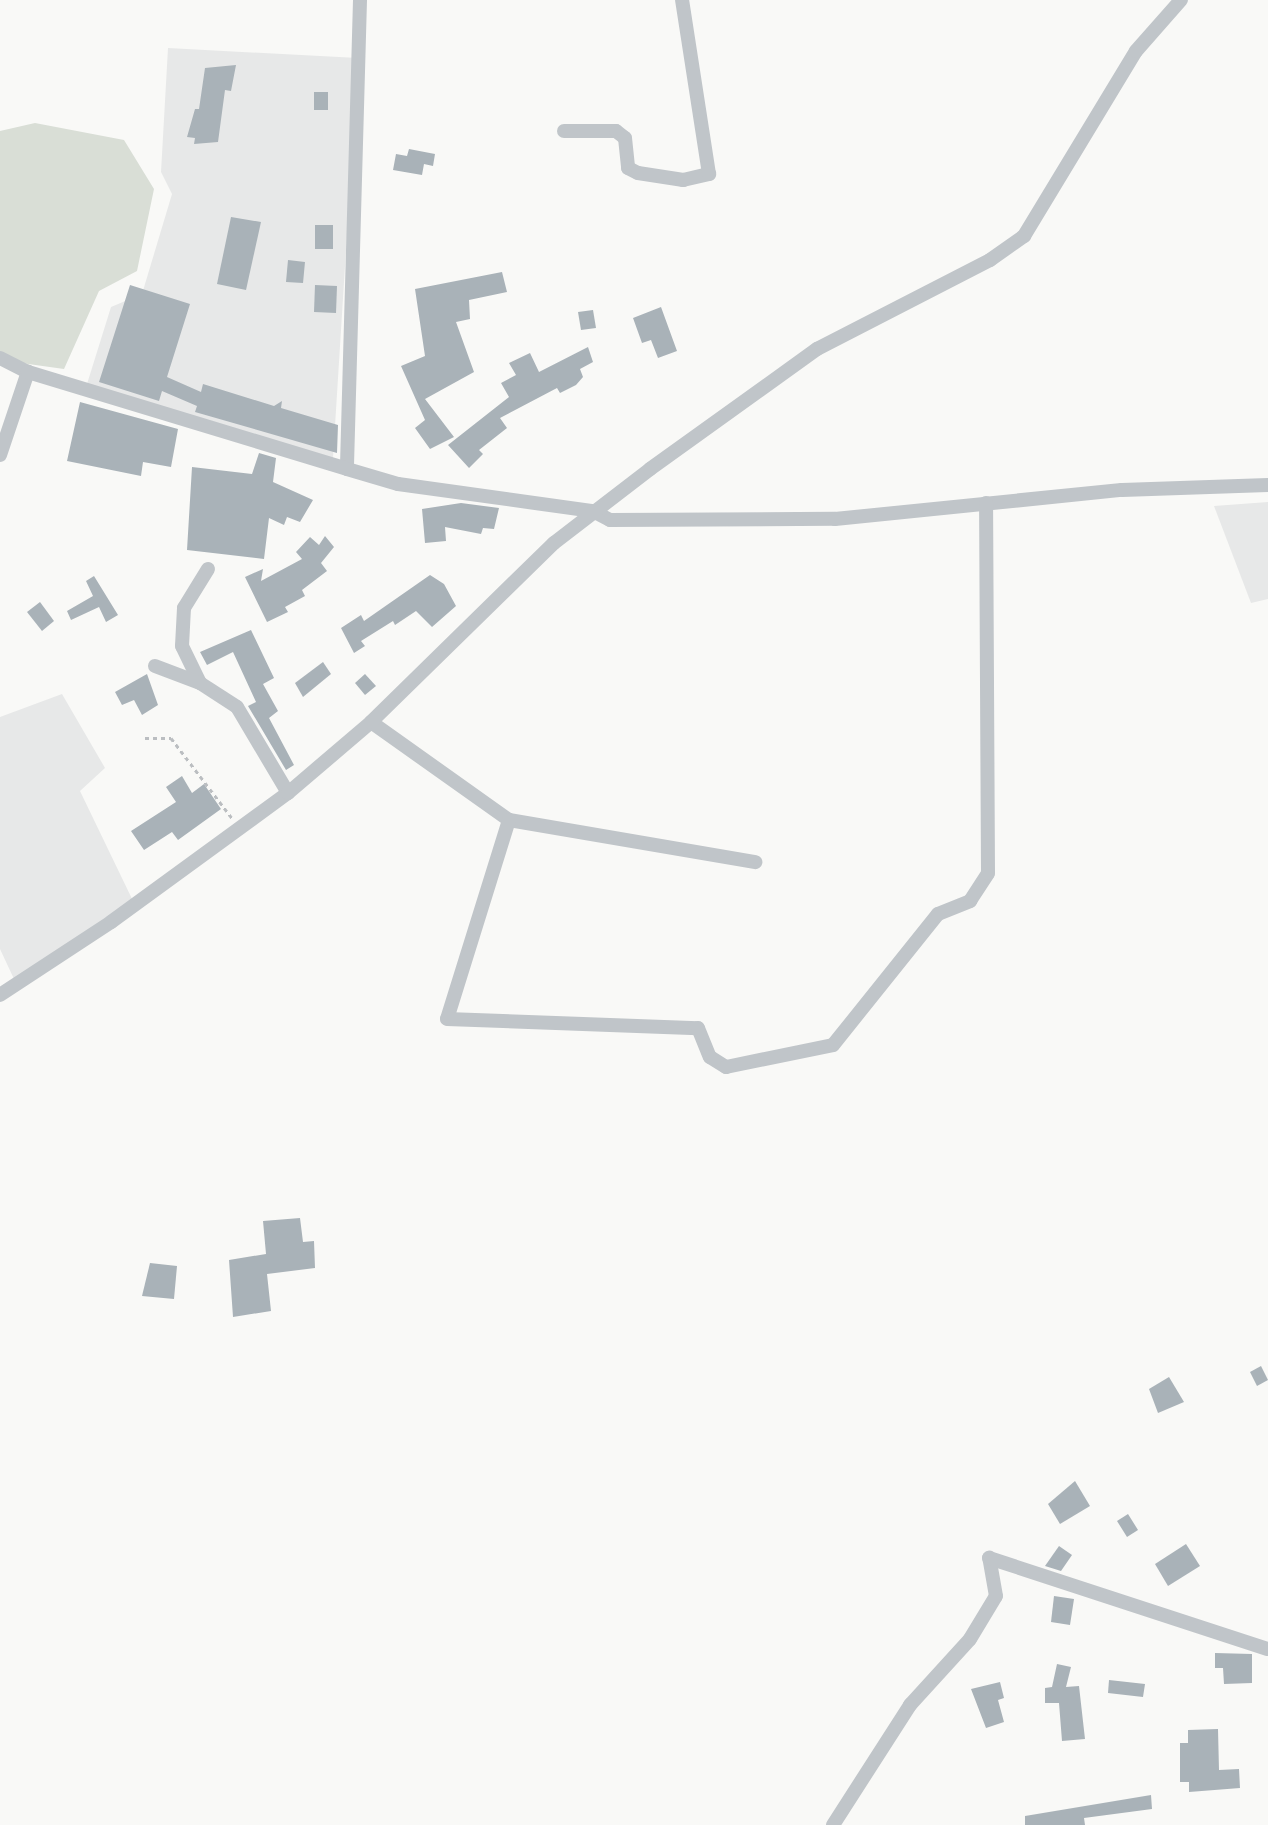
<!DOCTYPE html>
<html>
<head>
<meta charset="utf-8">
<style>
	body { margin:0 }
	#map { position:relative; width:1268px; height:1825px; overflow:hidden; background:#f9f9f7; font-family:Barlow,sans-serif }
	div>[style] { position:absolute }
	.built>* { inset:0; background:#e7e8e8 }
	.green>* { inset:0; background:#d9ded6 }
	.building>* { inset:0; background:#a9b2b8 }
	.path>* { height:3px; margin-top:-1.5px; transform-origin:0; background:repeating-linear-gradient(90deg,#bbbec1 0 4px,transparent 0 8px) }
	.street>* { height:14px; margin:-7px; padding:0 7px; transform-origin:7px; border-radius:7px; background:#c0c5c9 }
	span { translate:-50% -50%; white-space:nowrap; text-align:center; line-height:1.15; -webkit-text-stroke:8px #fff; paint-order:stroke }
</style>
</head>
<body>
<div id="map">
	<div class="built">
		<i style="clip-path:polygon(168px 48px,358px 58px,333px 458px,87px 384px,111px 307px,142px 294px,172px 194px,161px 172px)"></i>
		<i style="clip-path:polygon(1268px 502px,1268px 599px,1251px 603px,1214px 506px)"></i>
		<i style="clip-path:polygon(62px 694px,105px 768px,80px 791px,134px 903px,14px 979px,0 949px,0 717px)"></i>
	</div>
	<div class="green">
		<i style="clip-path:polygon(35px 123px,124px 140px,154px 189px,137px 271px,99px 291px,64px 369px,0 360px,0 131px)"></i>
	</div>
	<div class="building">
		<i style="clip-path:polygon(236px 65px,231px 91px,225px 90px,218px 142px,194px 144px,195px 138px,187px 137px,195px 109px,199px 109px,205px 68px)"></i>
		<i style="clip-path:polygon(314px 92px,328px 92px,328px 110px,314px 110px)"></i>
		<i style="clip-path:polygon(409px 149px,435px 154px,433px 166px,424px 164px,422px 175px,393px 170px,396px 154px,407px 156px)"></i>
		<i style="clip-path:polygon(231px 217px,261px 222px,246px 290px,217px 284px)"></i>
		<i style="clip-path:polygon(315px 225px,333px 225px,333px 249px,315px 249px)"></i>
		<i style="clip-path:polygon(288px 260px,305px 262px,303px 283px,286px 282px)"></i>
		<i style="clip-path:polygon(502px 272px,507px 292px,469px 300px,470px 319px,456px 322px,474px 372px,425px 399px,454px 437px,430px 449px,415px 428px,425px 420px,401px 366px,425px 356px,415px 289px)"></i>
		<i style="clip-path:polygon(130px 285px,190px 304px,167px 377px,201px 392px,203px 384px,274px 406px,282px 401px,281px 408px,338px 425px,337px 453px,195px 412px,197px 406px,162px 391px,159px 401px,99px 382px)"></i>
		<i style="clip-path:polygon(315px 285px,337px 286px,336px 313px,314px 312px)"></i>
		<i style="clip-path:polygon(661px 307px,677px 351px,658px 358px,651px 340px,642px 343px,633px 318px)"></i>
		<i style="clip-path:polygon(593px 310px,596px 328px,581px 330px,578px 312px)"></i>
		<i style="clip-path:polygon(588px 347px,593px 362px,580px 369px,583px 377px,576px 385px,560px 393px,557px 388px,500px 418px,507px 428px,479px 450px,483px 454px,469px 468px,448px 445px,509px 397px,501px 383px,516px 375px,509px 363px,530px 353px,539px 372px)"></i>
		<i style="clip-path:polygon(80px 402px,178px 429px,171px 467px,143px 462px,141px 476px,67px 461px)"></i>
		<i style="clip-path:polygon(259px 453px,276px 458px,273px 482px,313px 500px,300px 522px,287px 517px,284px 525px,269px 518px,264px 559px,187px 550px,192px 467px,252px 474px)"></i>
		<i style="clip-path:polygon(461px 503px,499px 508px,494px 529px,483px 528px,481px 534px,445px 527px,446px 541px,425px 543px,422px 509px)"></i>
		<i style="clip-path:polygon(325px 536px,334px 547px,321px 563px,327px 571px,302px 590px,305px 596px,285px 607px,288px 612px,267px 622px,245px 577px,263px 569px,261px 581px,302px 559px,296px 552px,310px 537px,319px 545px)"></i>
		<i style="clip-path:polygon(430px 575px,444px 584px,456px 606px,432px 627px,416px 611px,395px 625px,393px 621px,361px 641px,365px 646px,354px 653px,341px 628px,361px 615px,364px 621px)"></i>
		<i style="clip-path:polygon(94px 576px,118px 615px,106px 622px,99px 607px,71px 620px,67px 611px,93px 596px,86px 581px)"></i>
		<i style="clip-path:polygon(40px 602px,54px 621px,42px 631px,27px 612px)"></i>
		<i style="clip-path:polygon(251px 630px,274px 678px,263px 684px,278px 711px,269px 718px,294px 765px,286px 770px,248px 706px,256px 702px,233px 652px,207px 665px,200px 652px)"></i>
		<i style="clip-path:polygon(323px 662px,331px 674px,303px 697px,295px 683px)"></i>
		<i style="clip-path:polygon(147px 674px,158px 705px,142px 715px,134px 700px,122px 705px,115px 692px)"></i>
		<i style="clip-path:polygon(365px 674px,376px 686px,365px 695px,355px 683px)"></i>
		<i style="clip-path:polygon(182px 776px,192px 793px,204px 784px,221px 809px,178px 840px,172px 832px,144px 850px,131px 831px,176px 802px,166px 787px)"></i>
		<i style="clip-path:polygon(300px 1218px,303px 1242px,314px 1241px,315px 1268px,267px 1274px,271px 1311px,233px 1317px,229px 1260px,266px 1254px,263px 1221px)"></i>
		<i style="clip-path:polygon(150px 1263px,177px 1266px,174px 1299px,142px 1296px)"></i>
		<i style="clip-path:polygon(1261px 1366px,1268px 1380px,1257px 1386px,1250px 1372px)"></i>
		<i style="clip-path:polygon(1169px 1377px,1184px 1402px,1158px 1413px,1149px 1389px)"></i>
		<i style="clip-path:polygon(1075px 1481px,1090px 1506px,1060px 1524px,1048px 1504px)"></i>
		<i style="clip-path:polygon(1128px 1514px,1138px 1530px,1127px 1537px,1117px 1521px)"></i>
		<i style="clip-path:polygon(1186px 1544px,1200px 1566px,1168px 1586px,1155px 1564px)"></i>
		<i style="clip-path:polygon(1059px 1546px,1072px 1555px,1061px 1571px,1045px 1566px)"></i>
		<i style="clip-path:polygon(1054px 1596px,1074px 1599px,1070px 1625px,1051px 1622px)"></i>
		<i style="clip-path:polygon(1215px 1653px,1252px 1654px,1252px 1683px,1224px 1684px,1223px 1668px,1215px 1668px)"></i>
		<i style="clip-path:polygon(1057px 1664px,1071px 1667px,1066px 1687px,1079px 1686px,1085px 1739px,1062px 1741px,1059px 1703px,1045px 1703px,1045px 1688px,1052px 1687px)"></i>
		<i style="clip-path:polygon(1109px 1680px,1145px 1684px,1143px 1697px,1108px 1693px)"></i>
		<i style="clip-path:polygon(1000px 1682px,1004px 1698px,998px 1700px,1004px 1722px,986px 1728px,971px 1689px)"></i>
		<i style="clip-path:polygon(1218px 1729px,1219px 1770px,1239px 1769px,1240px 1788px,1189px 1792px,1189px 1782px,1180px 1782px,1180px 1743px,1188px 1743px,1188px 1730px)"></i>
		<i style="clip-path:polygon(1151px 1795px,1152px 1809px,1084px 1818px,1085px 1825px,1025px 1825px,1025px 1816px)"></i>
	</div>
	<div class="path">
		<i style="left:145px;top:738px;width:26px"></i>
		<i style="left:171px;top:738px;width:101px;rotate:52.7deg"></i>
	</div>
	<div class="street">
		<i style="left:360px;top:0;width:469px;rotate:91.6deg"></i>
		<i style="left:347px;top:469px;width:53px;rotate:16.4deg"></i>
		<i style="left:398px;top:484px;width:197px;rotate:7.9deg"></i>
		<i style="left:593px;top:511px;width:19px;rotate:28deg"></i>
		<i style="left:610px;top:520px;width:225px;rotate:-0.3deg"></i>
		<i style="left:835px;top:519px;width:288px;rotate:-5.8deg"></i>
		<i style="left:1122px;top:490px;width:146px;rotate:-2deg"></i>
		<i style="left:564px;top:131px;width:52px"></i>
		<i style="left:616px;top:131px;width:11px;rotate:38deg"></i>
		<i style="left:625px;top:138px;width:30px;rotate:84deg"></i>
		<i style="left:628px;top:168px;width:11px;rotate:27deg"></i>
		<i style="left:638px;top:173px;width:46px;rotate:8.8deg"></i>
		<i style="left:683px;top:180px;width:27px;rotate:-13deg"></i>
		<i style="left:709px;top:174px;width:176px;rotate:-98.8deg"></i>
		<i style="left:0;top:358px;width:31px;rotate:27deg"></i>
		<i style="left:0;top:455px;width:88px;rotate:-71.4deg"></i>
		<i style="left:28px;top:372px;width:333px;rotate:16.9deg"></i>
		<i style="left:208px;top:569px;width:46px;rotate:121.6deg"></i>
		<i style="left:184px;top:608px;width:38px;rotate:93deg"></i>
		<i style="left:182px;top:646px;width:41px;rotate:64.1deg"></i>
		<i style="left:200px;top:683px;width:44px;rotate:33deg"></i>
		<i style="left:237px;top:707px;width:100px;rotate:59.3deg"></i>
		<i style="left:155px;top:666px;width:48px;rotate:20.7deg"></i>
		<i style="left:371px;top:722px;width:169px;rotate:35.4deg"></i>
		<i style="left:509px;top:820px;width:250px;rotate:9.7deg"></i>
		<i style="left:509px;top:820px;width:208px;rotate:107.3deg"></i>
		<i style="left:447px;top:1019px;width:251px;rotate:2.1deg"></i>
		<i style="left:698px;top:1028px;width:31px;rotate:68deg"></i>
		<i style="left:710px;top:1057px;width:19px;rotate:32deg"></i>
		<i style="left:726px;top:1067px;width:109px;rotate:-11.6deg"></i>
		<i style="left:833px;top:1045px;width:168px;rotate:-51.3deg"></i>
		<i style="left:938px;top:914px;width:35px;rotate:-22deg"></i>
		<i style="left:970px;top:901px;width:33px;rotate:-57deg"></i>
		<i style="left:988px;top:873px;width:370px;rotate:-90.3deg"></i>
		<i style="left:0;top:995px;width:133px;rotate:-33.3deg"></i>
		<i style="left:111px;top:922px;width:219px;rotate:-36.1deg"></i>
		<i style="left:288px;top:793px;width:109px;rotate:-40.5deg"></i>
		<i style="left:371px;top:722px;width:256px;rotate:-44.4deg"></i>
		<i style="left:554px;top:543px;width:121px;rotate:-37.6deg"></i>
		<i style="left:650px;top:469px;width:206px;rotate:-35.7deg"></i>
		<i style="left:817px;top:349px;width:195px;rotate:-27.2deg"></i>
		<i style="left:990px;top:260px;width:42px;rotate:-35.2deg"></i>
		<i style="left:1024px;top:236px;width:216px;rotate:-58.8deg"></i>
		<i style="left:1136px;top:51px;width:68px;rotate:-48.6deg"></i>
		<i style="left:833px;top:1825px;width:143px;rotate:-57.3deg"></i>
		<i style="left:910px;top:1705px;width:89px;rotate:-47.7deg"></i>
		<i style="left:970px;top:1639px;width:50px;rotate:-58.8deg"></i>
		<i style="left:996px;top:1596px;width:39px;rotate:-100deg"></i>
		<i style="left:989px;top:1558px;width:293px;rotate:18.1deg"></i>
	</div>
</div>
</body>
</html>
